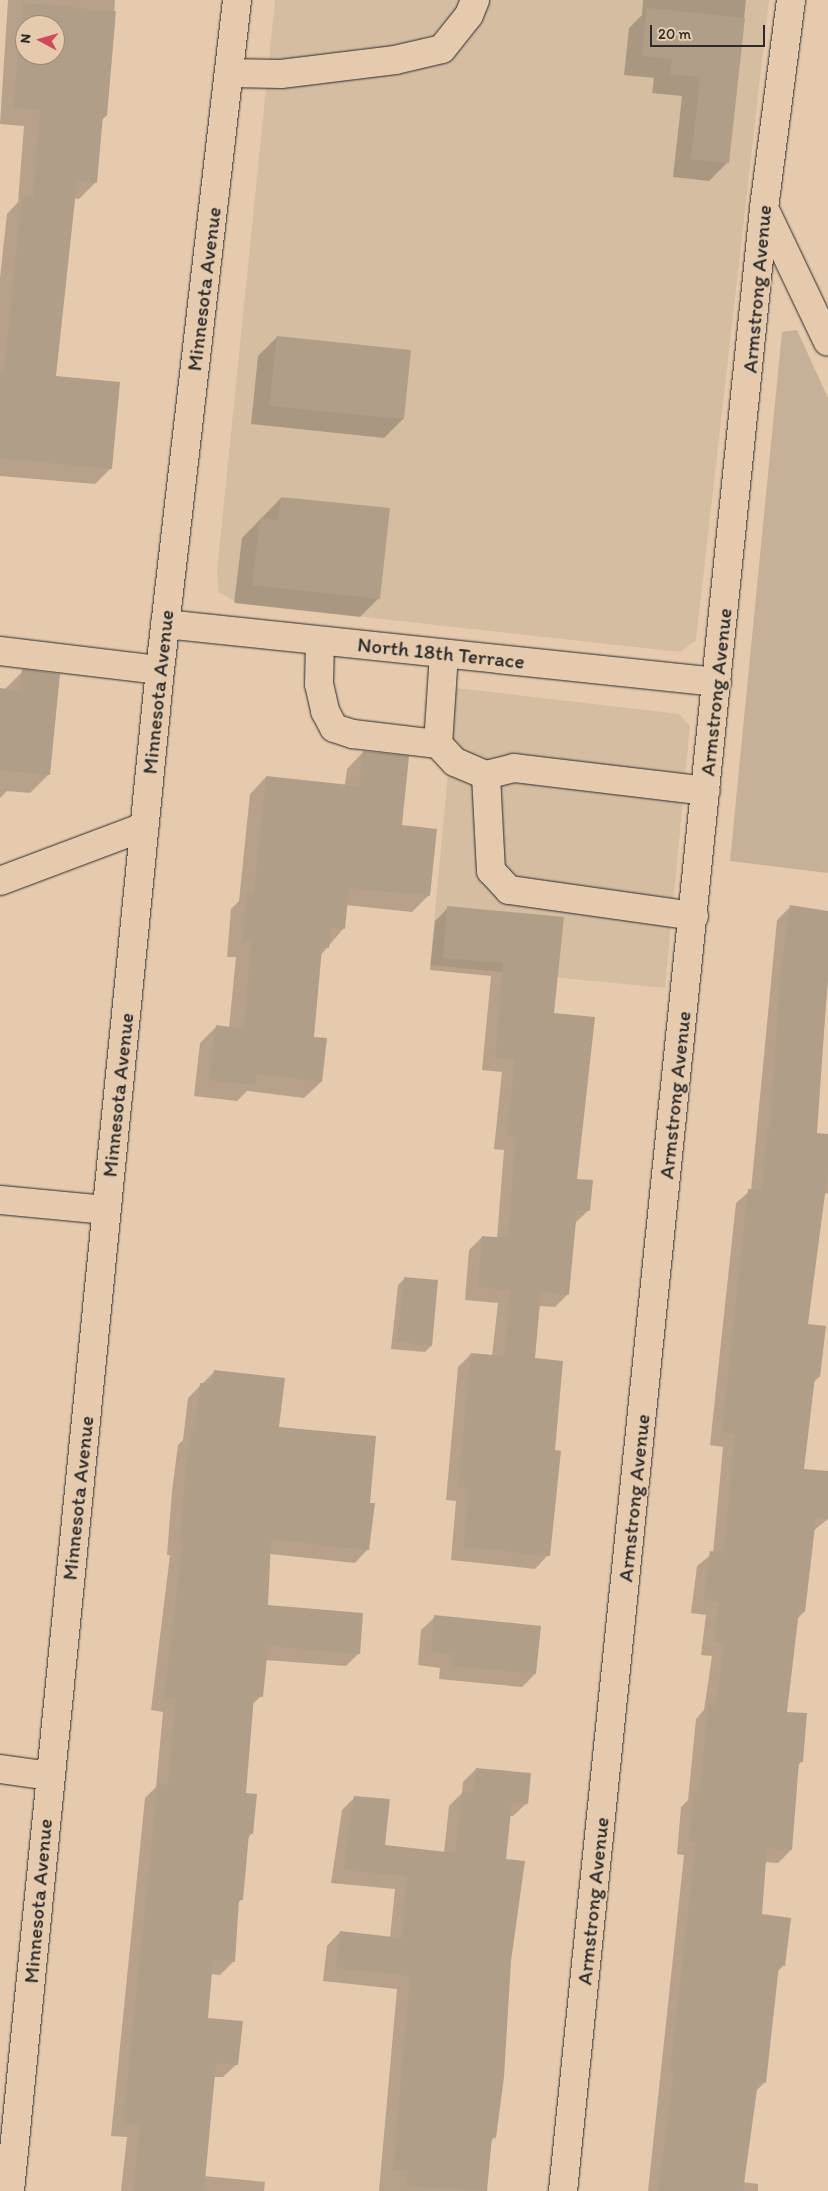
<!DOCTYPE html>
<html>
<head>
<meta charset="utf-8">
<style>
	body { margin:0 }
	#map { position:relative; width:828px; height:2191px; overflow:hidden; background:#e5caad; font-family:Itim,sans-serif }
	div>[style] { position:absolute }
	.built>* { inset:0; background:#d5bda2 }
	.green>* { inset:0; background:#c7b098 }
	.shadow>* { inset:0; background:#0003 }
	.building>* { inset:0; background:#b19e89 }
	.roads { filter:drop-shadow(0 0 1px #2b2b2b) drop-shadow(0 0 1px #2b2b2b) }
	.minor>* { height:28px; margin:-14px; padding:0 14px; transform-origin:14px; border-radius:14px; background:#e5caad }
	.major>* { height:28px; margin:-14px; padding:0 14px; transform-origin:14px; border-radius:14px; background:#e5caad }
	span { translate:-50% -50%; white-space:nowrap; text-align:center; line-height:1.15; -webkit-text-stroke:4px #e5caad; paint-order:stroke }
	.street-label { font-size:21px; color:#2b2b2b }
	.north { position:absolute; left:15px; top:15px; width:50px; height:50px; box-sizing:border-box; background:#e5caad; border:1px solid #9b8a79; border-radius:50%; rotate:276deg; font-size:14px; font-weight:700; line-height:20px; text-align:center; color:#2b2b2b }
	.north::after { content:''; display:block; margin:auto; width:18px; height:22px; background:#d1495b; clip-path:polygon(50% 0,100% 100%,50% 72%,0 100%) }
	.scale { position:absolute; left:650px; top:25px; width:115px; height:22px; box-sizing:border-box; border:2px solid #2b2b2b; border-top:0; padding-left:6px; font-size:15px; line-height:18px; white-space:nowrap; color:#2b2b2b; -webkit-text-stroke:4px #e5caad; paint-order:stroke }
</style>
</head>
<body>
<div id="map">
	<div class="built">
		<i style="clip-path:polygon(275px 0,769px 0,696px 640px,680px 652px,238px 603px,218px 592px,217px 571px)"></i>
		<i style="clip-path:polygon(456px 688px,679px 714px,690px 726px,665px 988px,430px 965px)"></i>
	</div>
	<div class="green">
		<i style="clip-path:polygon(797px 330px,828px 398px,828px 873px,730px 861px,782px 332px)"></i>
	</div>
	<div class="shadow">
		<i style="clip-path:polygon(evenodd,8px 0,115px 0,106px 116px,101px 121px,95px 183px,79px 199px,74px 198px,55px 377px,111px 468px,95px 484px,0 476px,0 278px,7px 214px,18px 202px,24px 126px,0 124px,8px 0,25px 25px,55px 25px,55px 55px,25px 55px,25px 25px)"></i>
		<i style="clip-path:polygon(643px 0,746px 0,728px 162px,709px 181px,673px 177px,682px 96px,652px 93px,654px 78px,624px 75px,629px 28px,642px 15px)"></i>
		<i style="clip-path:polygon(277px 337px,410px 351px,403px 419px,384px 438px,251px 424px,258px 356px)"></i>
		<i style="clip-path:polygon(281px 498px,379px 598px,360px 617px,234px 603px,242px 538px)"></i>
		<i style="clip-path:polygon(23px 671px,49px 774px,30px 793px,7px 791px,0 798px,0 689px,4px 690px)"></i>
		<i style="clip-path:polygon(363px 752px,401px 826px,429px 895px,412px 912px,346px 905px,343px 929px,320px 956px,312px 1038px,321px 1082px,304px 1098px,247px 1091px,237px 1101px,194px 1096px,200px 1043px,216px 1027px,229px 1028px,236px 957px,227px 957px,231px 909px,239px 901px,250px 794px,266px 777px,345px 785px,347px 769px)"></i>
		<i style="clip-path:polygon(790px 907px,828px 912px,828px 980px,815px 1134px,828px 1135px,828px 1193px,824px 1194px,807px 1325px,819px 1377px,813px 1383px,802px 1470px,828px 1472px,828px 1519px,813px 1531px,804px 1612px,797px 1619px,786px 1713px,801px 1762px,797px 1766px,791px 1850px,778px 1863px,765px 1862px,761px 1915px,784px 1965px,777px 1972px,764px 2083px,755px 2092px,743px 2182px,758px 2184px,758px 2191px,648px 2191px,684px 1855px,677px 1854px,681px 1807px,688px 1800px,696px 1719px,704px 1710px,712px 1656px,701px 1655px,706px 1615px,691px 1613px,697px 1566px,713px 1553px,723px 1447px,710px 1445px,736px 1203px,751px 1190px,777px 920px)"></i>
		<i style="clip-path:polygon(448px 908px,562px 919px,552px 1014px,576px 1180px,589px 1210px,575px 1223px,568px 1294px,555px 1307px,539px 1306px,533px 1359px,553px 1451px,548px 1555px,535px 1569px,451px 1560px,456px 1501px,446px 1500px,458px 1367px,471px 1354px,492px 1356px,498px 1303px,465px 1300px,469px 1250px,482px 1237px,497px 1238px,504px 1150px,494px 1149px,502px 1072px,482px 1070px,491px 976px,430px 970px,435px 921px)"></i>
		<i style="clip-path:polygon(405px 1278px,431px 1346px,425px 1352px,391px 1349px,398px 1285px)"></i>
		<i style="clip-path:polygon(214px 1372px,369px 1504px,368px 1549px,355px 1563px,270px 1554px,267px 1606px,359px 1653px,346px 1666px,265px 1660px,261px 1696px,252px 1705px,244px 1794px,252px 1833px,248px 1838px,242px 1899px,238px 1903px,234px 1961px,220px 1975px,211px 1974px,207px 2019px,237px 2064px,223px 2077px,213px 2077px,204px 2176px,265px 2182px,264px 2191px,121px 2191px,127px 2137px,111px 2136px,145px 1798px,156px 1787px,163px 1712px,151px 1710px,170px 1555px,167px 1555px,172px 1491px,178px 1445px,183px 1440px,188px 1398px)"></i>
		<i style="clip-path:polygon(435px 1617px,540px 1627px,535px 1674px,522px 1687px,439px 1679px,440px 1668px,418px 1665px,421px 1630px)"></i>
		<i style="clip-path:polygon(476px 1769px,527px 1803px,513px 1816px,509px 1816px,504px 1860px,510px 1961px,495px 2137px,491px 2141px,486px 2191px,379px 2191px,397px 1989px,323px 1981px,327px 1946px,340px 1932px,390px 1938px,395px 1889px,331px 1883px,342px 1810px,355px 1797px,384px 1846px,444px 1853px,449px 1806px,462px 1793px,463px 1782px)"></i>
	</div>
	<div class="building">
		<i style="clip-path:polygon(evenodd,23px 3px,116px 11px,107px 116px,103px 116px,97px 183px,77px 181px,56px 376px,120px 382px,112px 469px,0 458px,0 371px,4px 371px,22px 196px,33px 197px,40px 110px,13px 108px,23px 3px,25px 25px,55px 25px,55px 55px,25px 55px,25px 25px)"></i>
		<i style="clip-path:polygon(647px 8px,745px 18px,729px 163px,691px 159px,700px 77px,670px 74px,672px 59px,642px 56px)"></i>
		<i style="clip-path:polygon(277px 336px,411px 350px,404px 419px,269px 406px)"></i>
		<i style="clip-path:polygon(281px 497px,390px 508px,380px 599px,252px 585px,260px 518px,278px 520px)"></i>
		<i style="clip-path:polygon(22px 669px,60px 674px,50px 775px,0 770px,0 688px,20px 690px)"></i>
		<i style="clip-path:polygon(363px 751px,409px 756px,402px 825px,437px 829px,430px 896px,349px 888px,345px 929px,331px 928px,329px 948px,322px 948px,314px 1037px,327px 1038px,322px 1082px,256px 1074px,255px 1085px,209px 1080px,216px 1025px,244px 1029px,251px 941px,242px 940px,247px 891px,254px 892px,266px 776px,359px 786px)"></i>
		<i style="clip-path:polygon(790px 905px,828px 911px,828px 975px,817px 1133px,828px 1134px,828px 1171px,808px 1324px,826px 1326px,820px 1377px,815px 1377px,804px 1469px,828px 1471px,828px 1519px,816px 1518px,805px 1612px,799px 1611px,787px 1712px,807px 1713px,803px 1762px,799px 1762px,792px 1850px,767px 1848px,762px 1914px,791px 1918px,785px 1966px,779px 1965px,766px 2083px,758px 2082px,743px 2191px,658px 2191px,674px 2072px,670px 2072px,696px 1842px,689px 1841px,694px 1793px,700px 1793px,708px 1705px,716px 1705px,724px 1643px,714px 1642px,719px 1602px,704px 1600px,710px 1551px,724px 1553px,735px 1434px,722px 1432px,748px 1189px,762px 1190px,767px 1129px,770px 1130px,780px 977px)"></i>
		<i style="clip-path:polygon(447px 906px,564px 917px,554px 1013px,595px 1017px,577px 1179px,593px 1180px,590px 1211px,577px 1210px,569px 1295px,541px 1292px,535px 1358px,563px 1361px,555px 1450px,561px 1451px,550px 1556px,464px 1547px,469px 1488px,458px 1487px,471px 1353px,504px 1356px,510px 1290px,478px 1287px,482px 1236px,508px 1238px,516px 1137px,507px 1136px,515px 1059px,495px 1058px,503px 963px,443px 958px)"></i>
		<i style="clip-path:polygon(404px 1277px,438px 1280px,432px 1346px,397px 1342px)"></i>
		<i style="clip-path:polygon(214px 1370px,285px 1378px,279px 1427px,376px 1436px,370px 1503px,375px 1503px,369px 1550px,271px 1540px,268px 1605px,363px 1613px,360px 1654px,268px 1646px,263px 1697px,254px 1696px,246px 1793px,257px 1794px,253px 1834px,249px 1833px,243px 1900px,239px 1900px,235px 1962px,213px 1960px,208px 2018px,243px 2021px,238px 2065px,216px 2063px,204px 2191px,133px 2191px,140px 2124px,123px 2123px,158px 1783px,168px 1785px,176px 1699px,164px 1698px,183px 1542px,180px 1542px,185px 1477px,191px 1430px,195px 1431px,200px 1383px,212px 1384px)"></i>
		<i style="clip-path:polygon(434px 1615px,541px 1626px,536px 1674px,452px 1666px,453px 1655px,431px 1652px)"></i>
		<i style="clip-path:polygon(476px 1768px,531px 1773px,528px 1804px,512px 1802px,506px 1859px,525px 1861px,511px 1961px,504px 2077px,496px 2138px,492px 2137px,487px 2191px,406px 2186px,408px 2171px,393px 2170px,410px 1976px,336px 1968px,340px 1931px,402px 1938px,407px 1876px,344px 1870px,348px 1833px,354px 1796px,390px 1799px,385px 1845px,455px 1853px,462px 1792px,473px 1793px)"></i>
	</div>
	<div class="roads">
		<div class="minor">
			<i style="left:229px;top:73px;width:52px;rotate:1.1deg"></i>
			<i style="left:281px;top:74px;width:115px;rotate:-7deg"></i>
			<i style="left:395px;top:60px;width:48px;rotate:-13.2deg"></i>
			<i style="left:442px;top:49px;width:43px;rotate:-51.5deg"></i>
			<i style="left:469px;top:15px;width:16px;rotate:-68deg"></i>
			<i style="left:764px;top:208px;width:148px;rotate:64.5deg"></i>
			<i style="left:165px;top:624px;width:555px;rotate:6deg"></i>
			<i style="left:320px;top:641px;width:43px;rotate:91.3deg"></i>
			<i style="left:319px;top:684px;width:28px;rotate:77deg"></i>
			<i style="left:325px;top:711px;width:19px;rotate:62deg"></i>
			<i style="left:334px;top:728px;width:20px;rotate:18deg"></i>
			<i style="left:353px;top:734px;width:86px;rotate:6.7deg"></i>
			<i style="left:0;top:651px;width:161px;rotate:6.8deg"></i>
			<i style="left:444px;top:654px;width:90px;rotate:93.8deg"></i>
			<i style="left:438px;top:744px;width:25px;rotate:47deg"></i>
			<i style="left:455px;top:762px;width:34px;rotate:23deg"></i>
			<i style="left:0;top:881px;width:154px;rotate:-20.6deg"></i>
			<i style="left:694px;top:916px;width:187px;rotate:-172deg"></i>
			<i style="left:509px;top:890px;width:26px;rotate:-133deg"></i>
			<i style="left:491px;top:871px;width:96px;rotate:-93deg"></i>
			<i style="left:486px;top:775px;width:29px;rotate:-14deg"></i>
			<i style="left:514px;top:768px;width:193px;rotate:6.8deg"></i>
			<i style="left:0;top:1200px;width:106px;rotate:5.4deg"></i>
			<i style="left:0;top:1769px;width:50px;rotate:8deg"></i>
			<i style="left:563px;top:2191px;width:1993px;rotate:-84.21deg"></i>
			<i style="left:764px;top:208px;width:210px;rotate:-82.6deg"></i>
		</div>
		<div class="major">
			<i style="left:10px;top:2191px;width:1528px;rotate:-84.37deg"></i>
			<i style="left:160px;top:670px;width:674px;rotate:-83.44deg"></i>
		</div>
	</div>
	<div class="street-label">
		<span style="left:204px;top:289px;rotate:-83deg">Minnesota Avenue</span>
		<span style="left:757px;top:289px;rotate:-85deg">Armstrong Avenue</span>
		<span style="left:441px;top:653px;rotate:6deg">North 18th Terrace</span>
		<span style="left:158px;top:692px;rotate:-84deg">Minnesota Avenue</span>
		<span style="left:716px;top:692px;rotate:-84deg">Armstrong Avenue</span>
		<span style="left:118px;top:1095px;rotate:-84deg">Minnesota Avenue</span>
		<span style="left:675px;top:1095px;rotate:-84deg">Armstrong Avenue</span>
		<span style="left:78px;top:1498px;rotate:-84deg">Minnesota Avenue</span>
		<span style="left:634px;top:1498px;rotate:-84deg">Armstrong Avenue</span>
		<span style="left:38px;top:1901px;rotate:-85deg">Minnesota Avenue</span>
		<span style="left:593px;top:1901px;rotate:-84deg">Armstrong Avenue</span>
	</div>
	<div class="north">N</div>
	<div class="scale">20 m</div>
</div>
</body>
</html>
